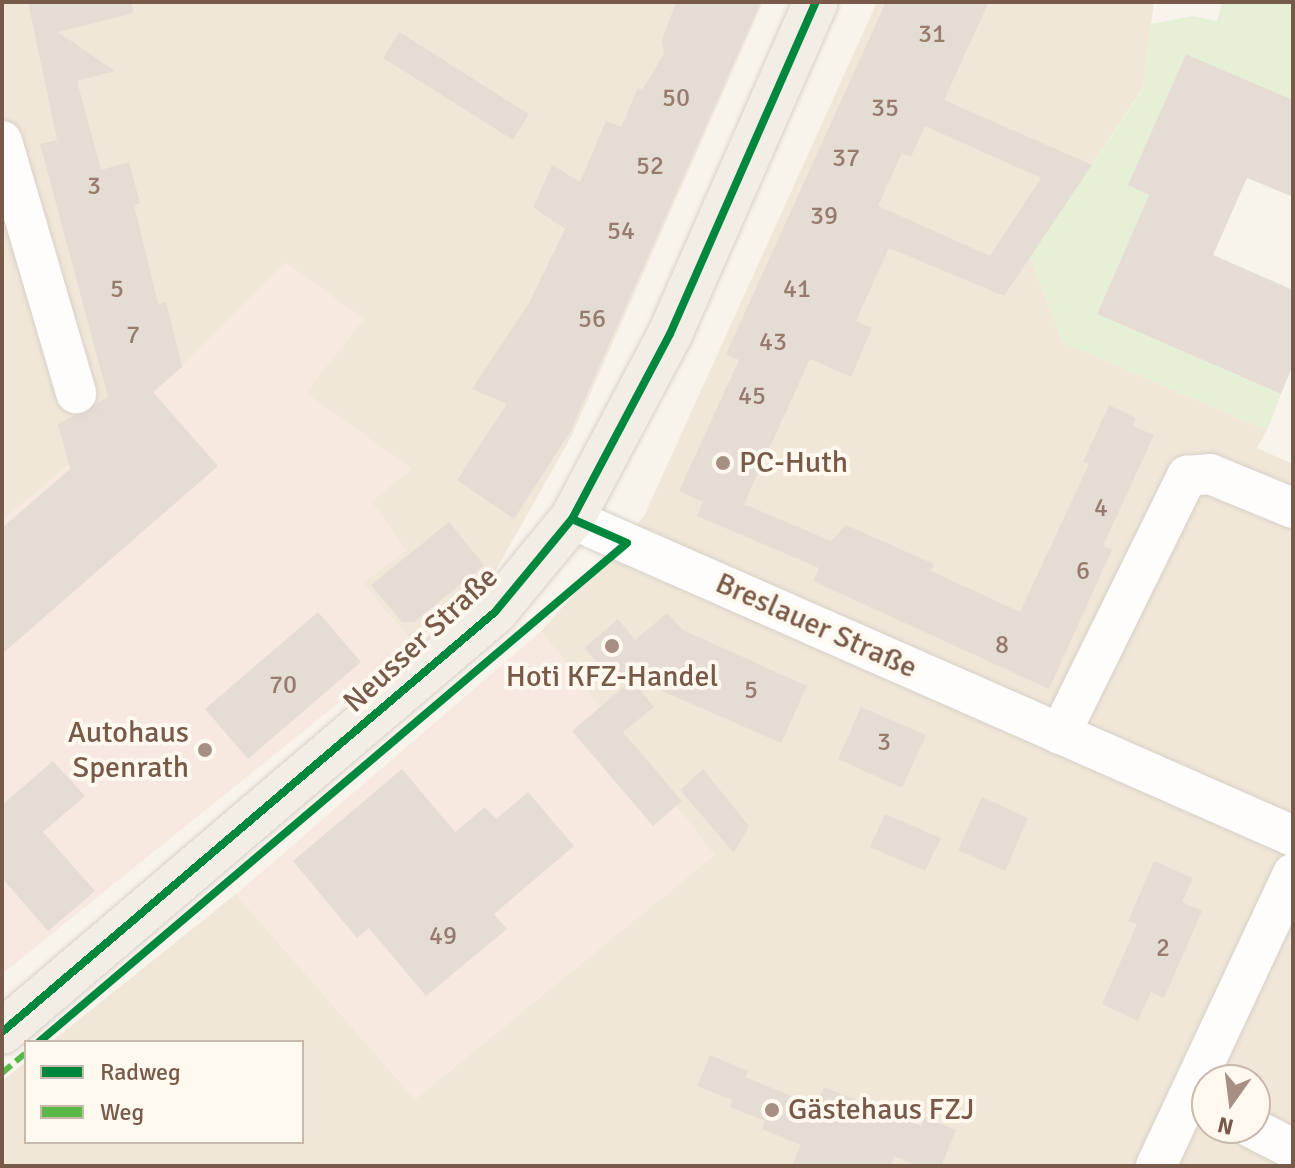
<!DOCTYPE html>
<html>
<head>
<meta charset="utf-8">
<style>
	body { margin:0 }
	#map { position:relative; width:1295px; height:1168px; overflow:hidden; background:#f8f4ec; font-family:Signika,sans-serif }
	div>[style] { position:absolute }
	.residential>* { inset:0; background:#f1e7d9 }
	.commercial>* { inset:0; background:#f8e9e0 }
	.green>* { inset:0; background:#e5f0d7 }
	.building>* { inset:0; background:#e5dcd4 }
	.roads { filter:drop-shadow(0 0 2px #d7d0c8) drop-shadow(0 0 2px #d7d0c8) }
	.minor>* { height:40px; margin:-20px; padding:0 20px; transform-origin:20px; border-radius:20px; background:#fefdfc }
	.major>* { height:44px; margin:-22px; padding:0 22px; transform-origin:22px; border-radius:22px; background:#f3eee5 }
	.quiet>* { height:6px; margin-top:-3px; transform-origin:0; background:repeating-linear-gradient(90deg,#58b947 0 12px,transparent 0 18px) }
	.cycleway>* { height:8px; margin:-4px; padding:0 4px; transform-origin:4px; border-radius:4px; background:#00873e }
	.dots>* { width:22px; height:22px; translate:-50% -50%; box-sizing:border-box; border:4px solid #fff8ee; border-radius:50% }
	span { translate:-50% -50%; white-space:nowrap; text-align:center; line-height:1.15; -webkit-text-stroke:8px #fff8ee; paint-order:stroke }
	.number-label { font-size:26px; color:#957c6f }
	.number-label span { -webkit-text-stroke-width:0 }
	.poi-label { font-size:30px; color:#785a4a }
	.left { translate:0 -50%; text-align:left }
	.right { translate:-100% -50%; text-align:right }
	.street-label { font-size:30px; color:#785a4a }
	.frame { position:absolute; inset:0; border:4px solid #785a4a; pointer-events:none }
	.legend { position:absolute; left:24px; top:1040px; width:280px; height:104px; box-sizing:border-box; background:#fff8ee; border:2px solid #c9b9ac; margin:0; padding:10px 14px; list-style:none; font-size:24px; color:#785a4a }
	.legend li { display:flex; align-items:center; gap:16px; height:40px }
	.legend b { width:40px; border:2px solid #c9b9ac }
	.north { position:absolute; left:1191px; top:1064px; width:80px; height:80px; box-sizing:border-box; background:#fff8ee; border:2px solid #c9b9ac; border-radius:50%; rotate:194deg; font-size:22px; font-weight:700; line-height:32px; text-align:center; color:#785a4a }
	.north::after { content:''; display:block; margin:auto; width:28px; height:36px; background:#a59083; clip-path:polygon(50% 0,100% 100%,50% 72%,0 100%) }
</style>
</head>
<body>
<div id="map">
	<div class="residential">
		<i style="clip-path:polygon(2px 2px,763px 2px,572px 435px,486px 588px,413px 643px,363px 584px,371px 501px,411px 469px,305px 393px,286px 263px,155px 393px,2px 521px)"></i>
		<i style="clip-path:polygon(evenodd,877px 2px,1154px 2px,1143px 88px,1030px 257px,1063px 342px,1267px 430px,1257px 448px,1293px 464px,1293px 1166px,2px 1166px,2px 1081px,26px 1062px,26px 1142px,302px 1142px,302px 1042px,51px 1042px,236px 894px,415px 1099px,714px 855px,541px 631px,644px 516px,877px 2px,1207px 1080px,1255px 1080px,1255px 1128px,1207px 1128px,1207px 1080px)"></i>
	</div>
	<div class="commercial">
		<i style="clip-path:polygon(286px 263px,364px 319px,305px 393px,411px 469px,371px 501px,406px 550px,363px 584px,413px 643px,2px 974px,2px 521px,155px 393px)"></i>
		<i style="clip-path:polygon(541px 631px,714px 855px,415px 1099px,236px 894px)"></i>
	</div>
	<div class="green">
		<i style="clip-path:polygon(1222px 2px,1293px 2px,1293px 100px,1186px 54px,1129px 185px,1149px 195px,1097px 314px,1281px 394px,1267px 430px,1063px 342px,1030px 257px,1143px 89px,1151px 24px,1193px 16px,1217px 21px)"></i>
	</div>
	<div class="building">
		<i style="clip-path:polygon(28px 2px,132px 2px,133px 13px,58px 32px,115px 71px,77px 81px,101px 170px,129px 162px,140px 203px,134px 205px,158px 304px,166px 302px,182px 367px,153px 392px,218px 466px,2px 654px,2px 528px,70px 469px,58px 424px,108px 397px,40px 144px,57px 140px)"></i>
		<i style="clip-path:polygon(676px 2px,761px 2px,570px 432px,514px 519px,457px 480px,507px 404px,472px 389px,528px 305px,565px 229px,533px 207px,552px 165px,580px 182px,606px 121px,621px 127px,638px 88px,642px 90px,664px 54px,662px 40px)"></i>
		<i style="clip-path:polygon(evenodd,886px 2px,989px 2px,944px 100px,1092px 165px,1004px 296px,889px 248px,856px 321px,872px 328px,851px 377px,810px 359px,744px 504px,831px 541px,846px 525px,934px 564px,931px 571px,1020px 612px,1089px 464px,1083px 462px,1109px 405px,1136px 418px,1133px 426px,1154px 435px,1103px 546px,1112px 550px,1049px 689px,813px 581px,819px 568px,697px 516px,703px 502px,679px 491px,739px 360px,726px 354px,886px 2px,925px 126px,1041px 178px,990px 256px,878px 206px,902px 153px,911px 157px,925px 126px)"></i>
		<i style="clip-path:polygon(399px 32px,529px 114px,513px 140px,383px 58px)"></i>
		<i style="clip-path:polygon(1186px 54px,1293px 100px,1293px 197px,1247px 178px,1213px 255px,1293px 290px,1293px 365px,1281px 394px,1097px 314px,1149px 195px,1128px 185px)"></i>
		<i style="clip-path:polygon(449px 522px,484px 565px,414px 622px,402px 622px,371px 585px)"></i>
		<i style="clip-path:polygon(318px 612px,361px 662px,248px 759px,205px 709px)"></i>
		<i style="clip-path:polygon(667px 613px,683px 630px,807px 686px,781px 743px,598px 663px,584px 648px,618px 619px,635px 640px)"></i>
		<i style="clip-path:polygon(632px 680px,654px 707px,623px 732px,682px 801px,653px 826px,572px 731px)"></i>
		<i style="clip-path:polygon(861px 707px,926px 735px,902px 788px,838px 759px)"></i>
		<i style="clip-path:polygon(53px 761px,85px 796px,43px 832px,95px 891px,48px 931px,2px 878px,2px 805px)"></i>
		<i style="clip-path:polygon(402px 769px,455px 832px,485px 807px,496px 819px,528px 792px,574px 846px,494px 914px,507px 929px,426px 996px,369px 928px,357px 938px,293px 861px)"></i>
		<i style="clip-path:polygon(703px 769px,749px 826px,734px 853px,680px 790px)"></i>
		<i style="clip-path:polygon(982px 797px,1028px 818px,1005px 871px,958px 850px)"></i>
		<i style="clip-path:polygon(885px 814px,941px 838px,925px 871px,870px 847px)"></i>
		<i style="clip-path:polygon(1154px 861px,1193px 878px,1182px 902px,1202px 911px,1164px 998px,1151px 992px,1138px 1021px,1102px 1004px,1137px 924px,1128px 921px)"></i>
		<i style="clip-path:polygon(710px 1055px,748px 1071px,745px 1077px,816px 1106px,824px 1087px,921px 1126px,925px 1117px,956px 1130px,941px 1166px,918px 1166px,894px 1156px,890px 1166px,792px 1166px,801px 1145px,762px 1129px,765px 1121px,730px 1107px,732px 1100px,697px 1086px)"></i>
	</div>
	<div class="roads">
		<div class="minor">
			<i style="left:2px;top:141px;width:263px;rotate:73.6deg"></i>
			<i style="left:572px;top:519px;width:788px;rotate:23.73deg"></i>
			<i style="left:1060px;top:734px;width:288px;rotate:-63.8deg"></i>
			<i style="left:1187px;top:476px;width:23px;rotate:-5deg"></i>
			<i style="left:1210px;top:474px;width:90px;rotate:22.3deg"></i>
			<i style="left:1252px;top:1128px;width:46px;rotate:27.1deg"></i>
			<i style="left:1156px;top:1166px;width:323px;rotate:-64.9deg"></i>
		</div>
		<div class="major">
			<i style="left:2px;top:1032px;width:648px;rotate:-40.43deg"></i>
			<i style="left:495px;top:612px;width:121px;rotate:-50.4deg"></i>
			<i style="left:572px;top:519px;width:209px;rotate:-62.1deg"></i>
			<i style="left:670px;top:334px;width:363px;rotate:-66.3deg"></i>
		</div>
	</div>
	<div class="quiet">
		<i style="left:2px;top:1073px;width:31px;rotate:-40deg"></i>
	</div>
	<div class="cycleway">
		<i style="left:2px;top:1032px;width:648px;rotate:-40.43deg"></i>
		<i style="left:495px;top:612px;width:121px;rotate:-50.4deg"></i>
		<i style="left:572px;top:519px;width:209px;rotate:-62.1deg"></i>
		<i style="left:670px;top:334px;width:363px;rotate:-66.3deg"></i>
		<i style="left:39px;top:1042px;width:771px;rotate:-40.32deg"></i>
		<i style="left:627px;top:543px;width:60px;rotate:-156.4deg"></i>
	</div>
	<div class="dots">
		<i style="left:723px;top:463px;background:#a59083"></i>
		<i style="left:612px;top:646px;background:#a59083"></i>
		<i style="left:205px;top:750px;background:#a59083"></i>
		<i style="left:772px;top:1110px;background:#a59083"></i>
	</div>
	<div class="number-label">
		<span style="left:932px;top:35px">31</span>
		<span style="left:676px;top:99px">50</span>
		<span style="left:885px;top:109px">35</span>
		<span style="left:846px;top:159px">37</span>
		<span style="left:650px;top:167px">52</span>
		<span style="left:94px;top:187px">3</span>
		<span style="left:824px;top:217px">39</span>
		<span style="left:621px;top:232px">54</span>
		<span style="left:117px;top:290px">5</span>
		<span style="left:797px;top:290px">41</span>
		<span style="left:592px;top:320px">56</span>
		<span style="left:133px;top:336px">7</span>
		<span style="left:773px;top:343px">43</span>
		<span style="left:752px;top:397px">45</span>
		<span style="left:1101px;top:509px">4</span>
		<span style="left:1083px;top:572px">6</span>
		<span style="left:1002px;top:646px">8</span>
		<span style="left:283px;top:686px">70</span>
		<span style="left:751px;top:691px">5</span>
		<span style="left:884px;top:743px">3</span>
		<span style="left:443px;top:937px">49</span>
		<span style="left:1163px;top:949px">2</span>
	</div>
	<div class="poi-label">
		<span class="left" style="left:739px;top:463px">PC-Huth</span>
		<span style="left:612px;top:677px">Hoti KFZ-Handel</span>
		<span class="right" style="left:189px;top:750px">Autohaus<br>Spenrath</span>
		<span class="left" style="left:788px;top:1110px">Gästehaus FZJ</span>
	</div>
	<div class="street-label">
		<span style="left:816px;top:626px;rotate:24deg">Breslauer Straße</span>
		<span style="left:421px;top:640px;rotate:-43deg">Neusser Straße</span>
	</div>
	<div class="frame"></div>
	<ul class="legend">
	<li><b style="height:10px;background:#00873e"></b>Radweg</li>
	<li><b style="height:10px;background:#58b947"></b>Weg</li>
	</ul>
	<div class="north">N</div>
</div>
</body>
</html>
